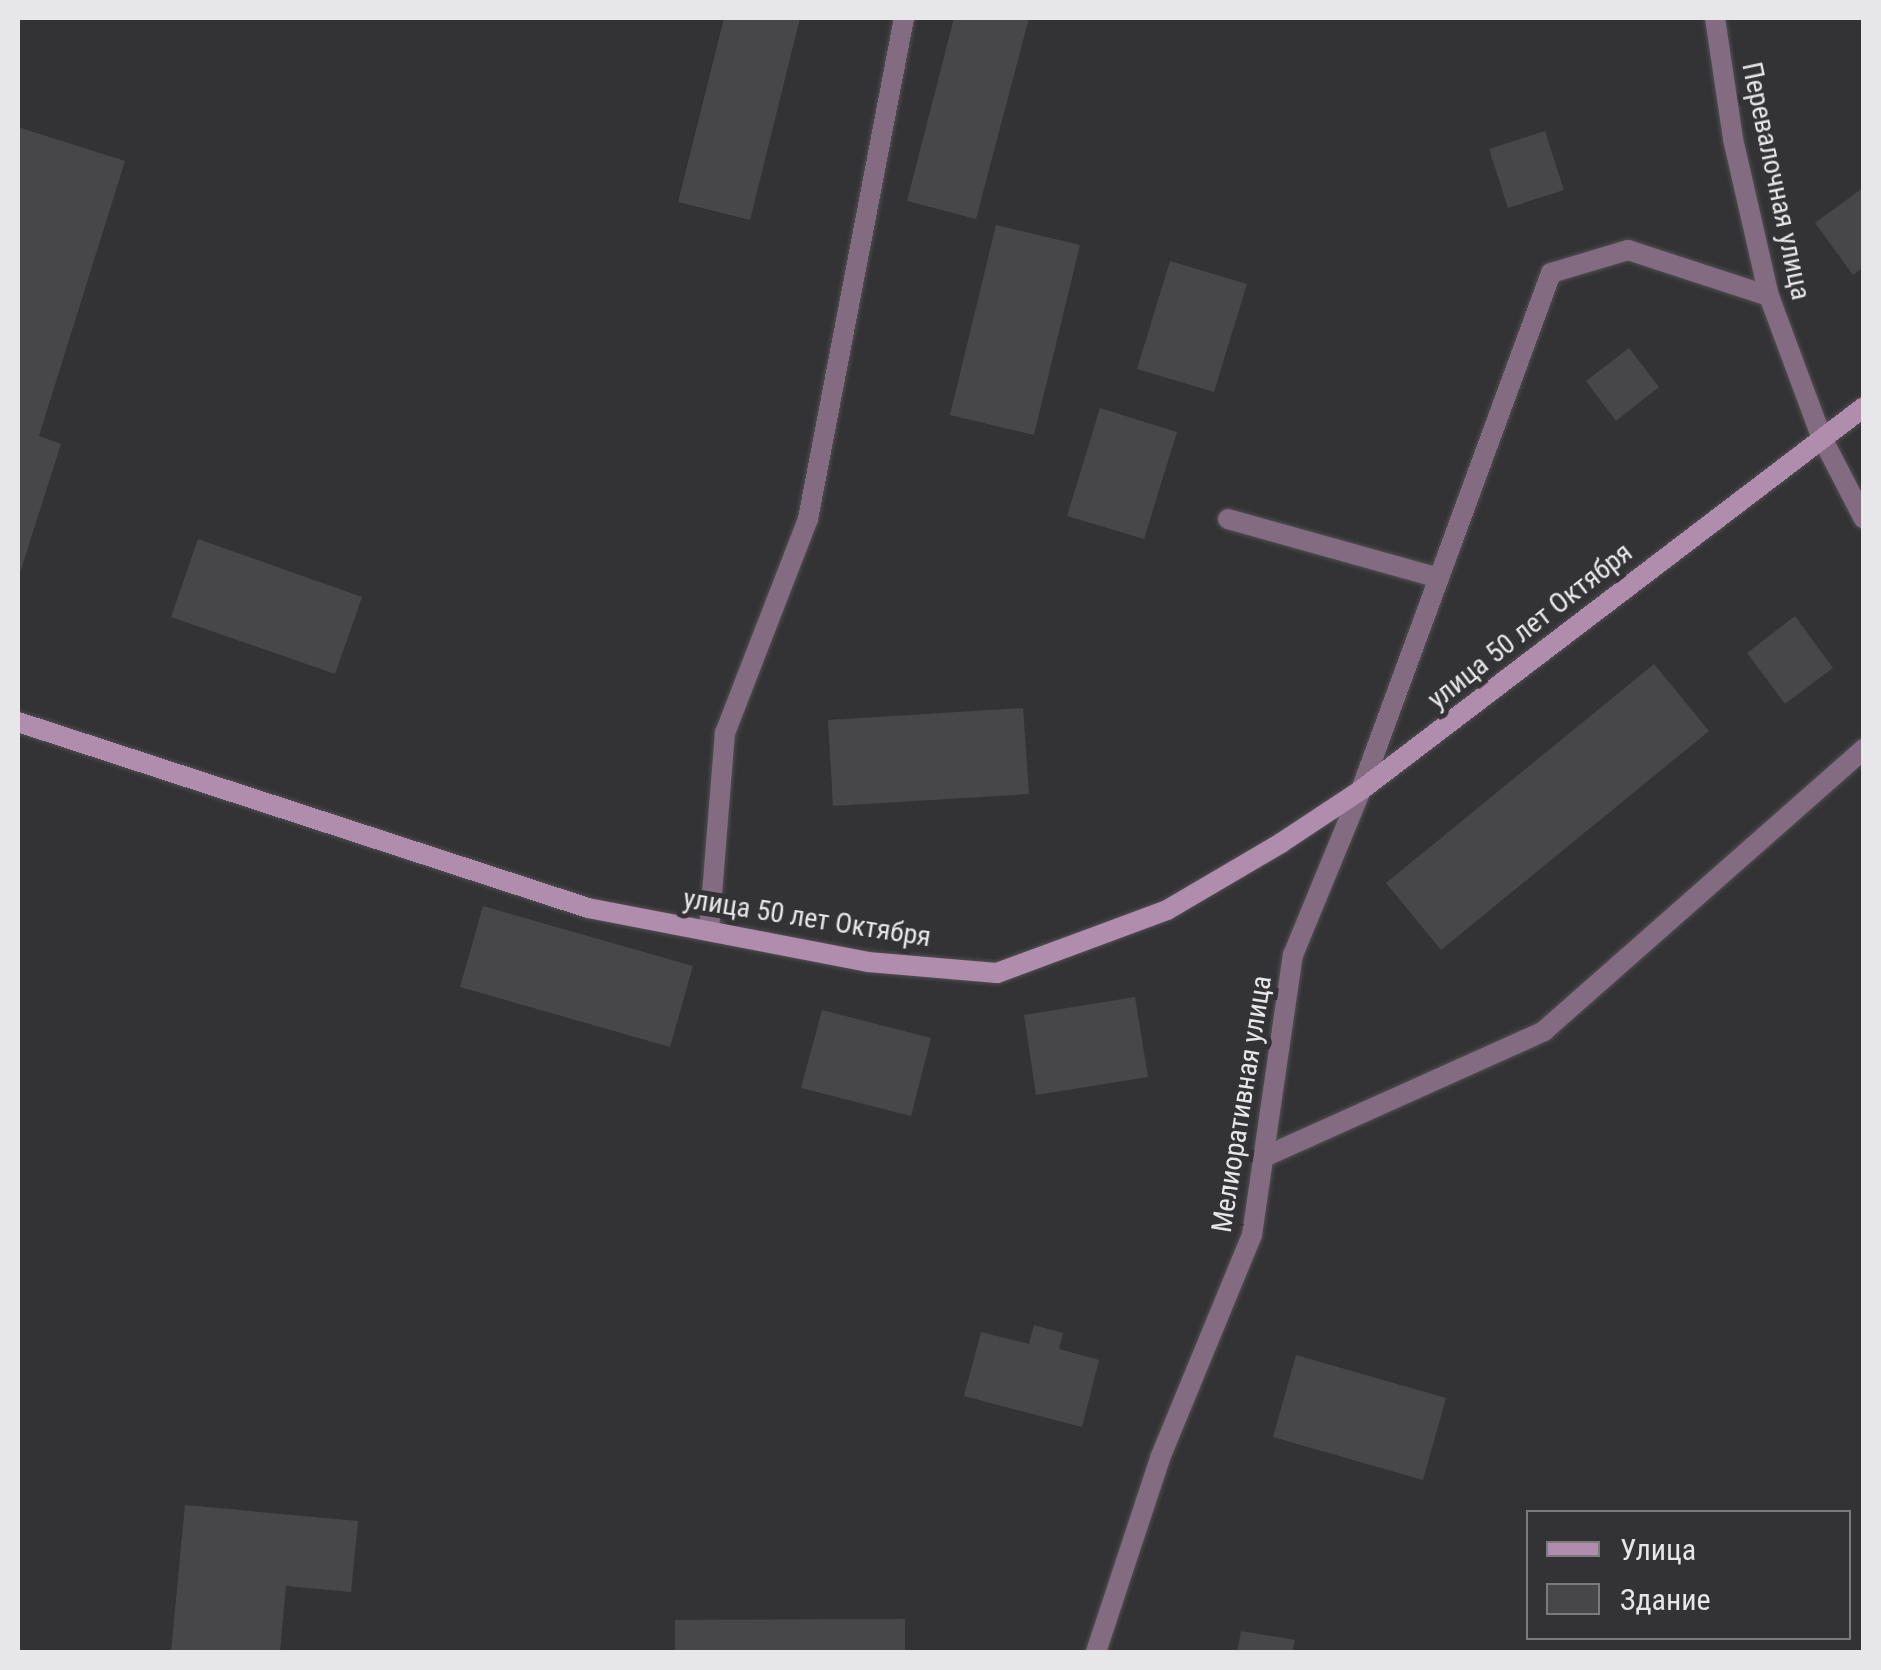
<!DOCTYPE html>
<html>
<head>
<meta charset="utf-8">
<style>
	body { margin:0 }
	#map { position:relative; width:1881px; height:1670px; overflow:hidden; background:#333235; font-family:"Roboto Condensed",sans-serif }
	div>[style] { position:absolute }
	.building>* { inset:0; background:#47474a }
	.roads { filter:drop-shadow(0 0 2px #504f52) drop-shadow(0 0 2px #504f52) }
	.lane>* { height:20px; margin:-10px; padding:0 10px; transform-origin:10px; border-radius:10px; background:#836c81 }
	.street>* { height:20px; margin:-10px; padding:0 10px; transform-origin:10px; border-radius:10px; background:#836c81 }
	.secondary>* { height:20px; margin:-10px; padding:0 10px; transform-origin:10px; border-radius:10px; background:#b08cad }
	span { translate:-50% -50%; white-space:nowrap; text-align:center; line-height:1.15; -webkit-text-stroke:10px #333235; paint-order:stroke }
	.street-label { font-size:28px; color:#e7e6e8 }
	.frame { position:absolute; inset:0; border:20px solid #e7e6e8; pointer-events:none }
	.legend { position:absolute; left:1526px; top:1510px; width:325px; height:130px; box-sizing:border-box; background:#333235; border:2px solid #7b7a7d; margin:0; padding:12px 18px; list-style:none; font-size:30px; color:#e7e6e8 }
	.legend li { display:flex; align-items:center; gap:20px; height:50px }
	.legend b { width:50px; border:2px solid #7b7a7d }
</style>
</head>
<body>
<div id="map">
	<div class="building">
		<i style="clip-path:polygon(724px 18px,800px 18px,750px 220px,678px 202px)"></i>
		<i style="clip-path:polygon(954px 18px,1029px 18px,976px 219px,907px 201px)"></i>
		<i style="clip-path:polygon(18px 127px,125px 161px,39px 436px,61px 444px,18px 579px)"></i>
		<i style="clip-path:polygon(1545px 131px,1564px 190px,1508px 208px,1489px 149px)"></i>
		<i style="clip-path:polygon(1864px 187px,1864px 267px,1853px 275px,1815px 223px)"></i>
		<i style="clip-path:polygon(996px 225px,1080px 245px,1034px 435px,950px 415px)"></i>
		<i style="clip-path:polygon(1170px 261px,1247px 284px,1214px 392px,1137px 369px)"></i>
		<i style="clip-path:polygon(1629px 348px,1659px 387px,1616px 421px,1586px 381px)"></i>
		<i style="clip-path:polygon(1100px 408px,1177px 432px,1144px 539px,1067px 516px)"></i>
		<i style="clip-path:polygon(198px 539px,362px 597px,335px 674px,171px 617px)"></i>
		<i style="clip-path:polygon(1795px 616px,1833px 668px,1785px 704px,1747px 653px)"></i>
		<i style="clip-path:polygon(1654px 664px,1709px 731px,1441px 950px,1386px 883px)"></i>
		<i style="clip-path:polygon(1023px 708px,1029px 794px,833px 806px,828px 720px)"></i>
		<i style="clip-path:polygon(483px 906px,693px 966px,670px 1047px,460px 987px)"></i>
		<i style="clip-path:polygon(1135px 997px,1148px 1077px,1036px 1095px,1024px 1015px)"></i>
		<i style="clip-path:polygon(822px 1010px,931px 1038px,911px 1116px,801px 1088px)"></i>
		<i style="clip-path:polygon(1034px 1325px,1063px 1333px,1059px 1349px,1099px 1360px,1082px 1427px,964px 1396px,981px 1332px,1029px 1344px)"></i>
		<i style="clip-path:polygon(1296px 1355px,1446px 1398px,1423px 1480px,1273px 1437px)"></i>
		<i style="clip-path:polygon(185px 1505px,358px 1521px,351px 1592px,286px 1586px,280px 1652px,171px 1652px)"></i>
		<i style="clip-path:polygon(905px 1619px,905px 1652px,675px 1652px,675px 1620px)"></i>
		<i style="clip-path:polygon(1241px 1631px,1295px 1640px,1292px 1652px,1237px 1652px)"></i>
	</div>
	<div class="roads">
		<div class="lane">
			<i style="left:1228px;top:519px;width:219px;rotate:15.6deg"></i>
			<i style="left:1361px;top:790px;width:551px;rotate:-69.82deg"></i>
			<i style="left:1551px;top:273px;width:80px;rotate:-16.6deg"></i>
			<i style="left:1628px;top:250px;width:148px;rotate:18.1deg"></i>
			<i style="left:709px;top:931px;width:199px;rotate:-85.4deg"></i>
			<i style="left:725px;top:733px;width:230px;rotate:-68.8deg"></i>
			<i style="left:808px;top:519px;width:510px;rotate:-79.15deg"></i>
			<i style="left:1264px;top:1157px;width:307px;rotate:-24.2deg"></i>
			<i style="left:1544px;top:1031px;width:427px;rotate:-41.4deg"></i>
		</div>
		<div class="street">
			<i style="left:1715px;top:18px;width:122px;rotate:81.5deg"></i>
			<i style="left:1733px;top:139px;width:161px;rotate:77.1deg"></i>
			<i style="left:1769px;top:296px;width:149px;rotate:69.6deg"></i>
			<i style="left:1821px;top:436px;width:93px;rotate:62.6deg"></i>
			<i style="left:1096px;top:1652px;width:204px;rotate:-71.7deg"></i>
			<i style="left:1160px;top:1458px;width:241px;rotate:-67.6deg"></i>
			<i style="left:1252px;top:1235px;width:283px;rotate:-81.7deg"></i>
			<i style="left:1293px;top:955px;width:178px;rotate:-67.6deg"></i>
		</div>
		<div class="secondary">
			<i style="left:18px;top:722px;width:600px;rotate:18.07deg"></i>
			<i style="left:588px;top:908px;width:285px;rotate:10.9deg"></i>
			<i style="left:868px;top:962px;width:129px;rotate:4.9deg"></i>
			<i style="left:997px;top:973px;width:181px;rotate:-20.3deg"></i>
			<i style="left:1167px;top:910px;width:132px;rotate:-30.4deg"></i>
			<i style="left:1281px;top:843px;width:96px;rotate:-33.5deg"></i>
			<i style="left:1361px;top:790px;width:632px;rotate:-37.29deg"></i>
		</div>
	</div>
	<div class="street-label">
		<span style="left:1776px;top:181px;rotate:78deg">Перевалочная улица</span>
		<span style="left:1530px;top:626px;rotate:-38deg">улица 50 лет Октября</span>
		<span style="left:807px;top:918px;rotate:9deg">улица 50 лет Октября</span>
		<span style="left:1242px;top:1104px;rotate:-81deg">Мелиоративная улица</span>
	</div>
	<div class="frame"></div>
	<ul class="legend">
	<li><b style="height:12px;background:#b08cad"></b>Улица</li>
	<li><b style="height:28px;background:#47474a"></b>Здание</li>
	</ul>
</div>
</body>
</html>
